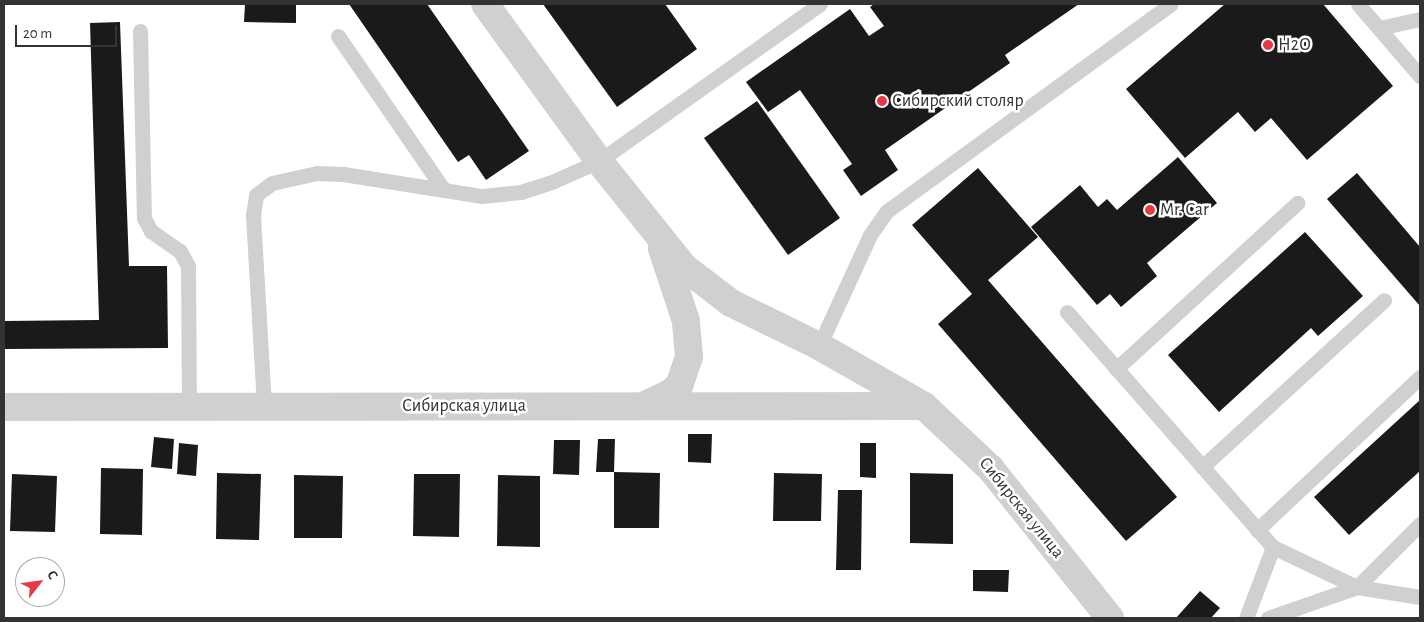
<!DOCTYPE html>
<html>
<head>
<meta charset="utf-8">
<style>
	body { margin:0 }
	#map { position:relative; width:1424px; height:622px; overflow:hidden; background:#fff; font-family:"Alegreya Sans",sans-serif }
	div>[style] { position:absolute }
	.building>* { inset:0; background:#1a1a1a }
	.service>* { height:15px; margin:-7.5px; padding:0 7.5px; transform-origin:7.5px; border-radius:7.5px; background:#d0d0d0 }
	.minor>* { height:28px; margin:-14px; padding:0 14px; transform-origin:14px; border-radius:14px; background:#d0d0d0 }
	.dots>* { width:14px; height:14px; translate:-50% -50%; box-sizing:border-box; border:2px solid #fff; border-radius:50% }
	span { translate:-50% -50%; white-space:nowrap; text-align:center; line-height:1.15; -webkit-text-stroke:5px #fff; paint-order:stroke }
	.poi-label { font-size:18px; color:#333 }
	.left { translate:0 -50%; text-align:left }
	.street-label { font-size:18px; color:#333 }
	.frame { position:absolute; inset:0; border:5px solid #333; pointer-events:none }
	.north { position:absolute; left:15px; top:557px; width:50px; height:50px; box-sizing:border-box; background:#fff; border:1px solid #adadad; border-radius:50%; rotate:60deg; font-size:14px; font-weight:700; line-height:20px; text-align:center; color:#333 }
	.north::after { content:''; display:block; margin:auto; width:18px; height:22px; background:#e63946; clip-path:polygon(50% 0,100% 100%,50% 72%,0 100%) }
	.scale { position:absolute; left:15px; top:25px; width:102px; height:22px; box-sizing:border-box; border:2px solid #333; border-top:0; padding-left:6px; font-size:15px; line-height:18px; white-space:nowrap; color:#333; -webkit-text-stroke:4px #fff; paint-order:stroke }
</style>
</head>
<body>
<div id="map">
	<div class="building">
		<i style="clip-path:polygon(245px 4px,296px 4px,296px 23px,244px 22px)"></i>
		<i style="clip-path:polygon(349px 4px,427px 4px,529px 151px,486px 180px,469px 155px,458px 162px)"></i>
		<i style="clip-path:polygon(543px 4px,665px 4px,697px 49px,617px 107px)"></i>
		<i style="clip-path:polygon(874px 4px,1079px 4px,1005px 55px,1010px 63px,885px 150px,898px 170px,861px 196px,843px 170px,852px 164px,800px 90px,768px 112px,746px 82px,850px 9px,869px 36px,884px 26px,870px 7px)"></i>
		<i style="clip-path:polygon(1225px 4px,1323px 4px,1393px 86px,1307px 160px,1271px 118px,1255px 132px,1238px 112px,1185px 158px,1126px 89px)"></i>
		<i style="clip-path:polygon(120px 22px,129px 266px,167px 266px,168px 348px,4px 349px,4px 321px,99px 320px,90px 23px)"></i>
		<i style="clip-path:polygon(757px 101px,840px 218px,788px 255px,704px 138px)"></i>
		<i style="clip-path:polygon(1178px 157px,1217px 203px,1147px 263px,1157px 276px,1121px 307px,1110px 294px,1097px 305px,1031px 227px,1080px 185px,1098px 207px,1107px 199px,1117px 210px)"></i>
		<i style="clip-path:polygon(978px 168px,1038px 237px,988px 280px,1177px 497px,1126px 541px,938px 324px,972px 294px,912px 225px)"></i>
		<i style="clip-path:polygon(1357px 173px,1420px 247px,1420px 306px,1327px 199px)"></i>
		<i style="clip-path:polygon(1305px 232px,1363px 296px,1318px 336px,1311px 328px,1219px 412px,1168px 355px)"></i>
		<i style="clip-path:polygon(1420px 400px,1420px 471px,1349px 535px,1314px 497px)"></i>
		<i style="clip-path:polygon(688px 434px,712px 434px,711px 463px,688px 462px)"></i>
		<i style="clip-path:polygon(154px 437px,174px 439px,172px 469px,151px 467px)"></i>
		<i style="clip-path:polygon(598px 439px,615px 439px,614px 472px,660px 473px,659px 528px,614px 528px,614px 472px,596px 472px)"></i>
		<i style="clip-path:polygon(554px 440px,580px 440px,579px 475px,553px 474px)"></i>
		<i style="clip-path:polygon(179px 443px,198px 445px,196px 476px,177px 474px)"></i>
		<i style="clip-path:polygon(860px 443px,876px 443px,876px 478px,860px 477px)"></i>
		<i style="clip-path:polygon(101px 468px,143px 469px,142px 535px,100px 534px)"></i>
		<i style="clip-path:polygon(217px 473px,261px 474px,259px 540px,216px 539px)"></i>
		<i style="clip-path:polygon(774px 473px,822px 474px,821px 521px,773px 521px)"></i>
		<i style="clip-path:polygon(910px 473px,953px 474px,953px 544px,910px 543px)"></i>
		<i style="clip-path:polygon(12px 474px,57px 476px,55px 532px,10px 531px)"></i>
		<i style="clip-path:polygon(414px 474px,460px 474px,459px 537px,413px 536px)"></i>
		<i style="clip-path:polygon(294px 475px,343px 476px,342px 538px,294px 538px)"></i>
		<i style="clip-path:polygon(498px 475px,540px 476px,540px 547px,497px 546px)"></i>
		<i style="clip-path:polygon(838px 490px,862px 490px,861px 570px,836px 570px)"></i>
		<i style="clip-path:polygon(973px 570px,1009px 570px,1008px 592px,973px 591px)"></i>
		<i style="clip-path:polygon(1200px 591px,1220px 608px,1211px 618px,1176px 618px)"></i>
	</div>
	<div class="service">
		<i style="left:1358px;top:4px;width:95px;rotate:49.3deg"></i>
		<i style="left:1379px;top:28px;width:42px;rotate:-12.4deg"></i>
		<i style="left:140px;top:31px;width:187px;rotate:88.8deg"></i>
		<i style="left:144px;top:218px;width:15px;rotate:62deg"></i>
		<i style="left:151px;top:231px;width:35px;rotate:35deg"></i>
		<i style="left:180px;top:251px;width:17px;rotate:62deg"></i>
		<i style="left:188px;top:266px;width:141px;rotate:89.6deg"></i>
		<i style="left:338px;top:36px;width:187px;rotate:55.5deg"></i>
		<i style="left:1067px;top:312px;width:313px;rotate:48.8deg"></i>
		<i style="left:1273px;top:547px;width:76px;rotate:110.8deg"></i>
		<i style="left:819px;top:346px;width:122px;rotate:-65.3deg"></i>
		<i style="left:870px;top:235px;width:29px;rotate:-55deg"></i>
		<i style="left:887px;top:211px;width:351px;rotate:-36.1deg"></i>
		<i style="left:1116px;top:369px;width:246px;rotate:-42.5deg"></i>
		<i style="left:264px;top:406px;width:191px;rotate:-93.3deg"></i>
		<i style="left:253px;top:215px;width:20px;rotate:-81deg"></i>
		<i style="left:256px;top:195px;width:20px;rotate:-37deg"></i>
		<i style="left:272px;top:183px;width:46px;rotate:-12.5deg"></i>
		<i style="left:317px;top:173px;width:26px;rotate:2deg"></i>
		<i style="left:343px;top:174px;width:141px;rotate:9deg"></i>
		<i style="left:482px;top:196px;width:39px;rotate:-6deg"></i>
		<i style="left:521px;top:192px;width:35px;rotate:-18deg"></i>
		<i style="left:554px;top:181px;width:49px;rotate:-24deg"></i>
		<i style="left:599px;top:161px;width:271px;rotate:-35.4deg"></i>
		<i style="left:1202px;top:467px;width:247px;rotate:-42.5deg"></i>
		<i style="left:1257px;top:530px;width:224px;rotate:-43.2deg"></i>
		<i style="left:1273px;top:547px;width:93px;rotate:25.5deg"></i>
		<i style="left:1357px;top:587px;width:89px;rotate:-45deg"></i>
		<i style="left:1268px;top:618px;width:94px;rotate:-19.2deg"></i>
		<i style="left:1357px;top:587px;width:64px;rotate:9deg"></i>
	</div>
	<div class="minor">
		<i style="left:485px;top:4px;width:194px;rotate:54deg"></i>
		<i style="left:599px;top:161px;width:136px;rotate:51.3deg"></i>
		<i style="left:684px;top:267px;width:59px;rotate:37.5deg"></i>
		<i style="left:731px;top:303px;width:98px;rotate:26deg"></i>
		<i style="left:819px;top:346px;width:121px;rotate:29.7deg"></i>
		<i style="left:924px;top:406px;width:92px;rotate:43.2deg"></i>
		<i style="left:991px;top:469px;width:191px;rotate:51.4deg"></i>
		<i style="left:645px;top:405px;width:26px;rotate:-25deg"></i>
		<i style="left:669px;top:394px;width:13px;rotate:-39deg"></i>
		<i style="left:679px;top:386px;width:31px;rotate:-71deg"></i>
		<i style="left:689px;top:357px;width:36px;rotate:-95deg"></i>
		<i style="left:686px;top:321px;width:76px;rotate:-108.4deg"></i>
		<i style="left:4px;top:407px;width:920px;rotate:-0.06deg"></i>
	</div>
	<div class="dots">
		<i style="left:1268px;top:45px;background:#e63946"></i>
		<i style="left:882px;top:101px;background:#e63946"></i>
		<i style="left:1150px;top:210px;background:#e63946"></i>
	</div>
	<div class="poi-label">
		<span class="left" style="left:1278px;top:45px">Н2О</span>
		<span class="left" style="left:892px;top:101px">Сибирский столяр</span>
		<span class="left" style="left:1160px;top:210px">Mr. Car</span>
	</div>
	<div class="street-label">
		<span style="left:464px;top:406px">Сибирская улица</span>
		<span style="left:1021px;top:508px;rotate:51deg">Сибирская улица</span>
	</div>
	<div class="frame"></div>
	<div class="north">С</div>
	<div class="scale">20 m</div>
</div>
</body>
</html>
